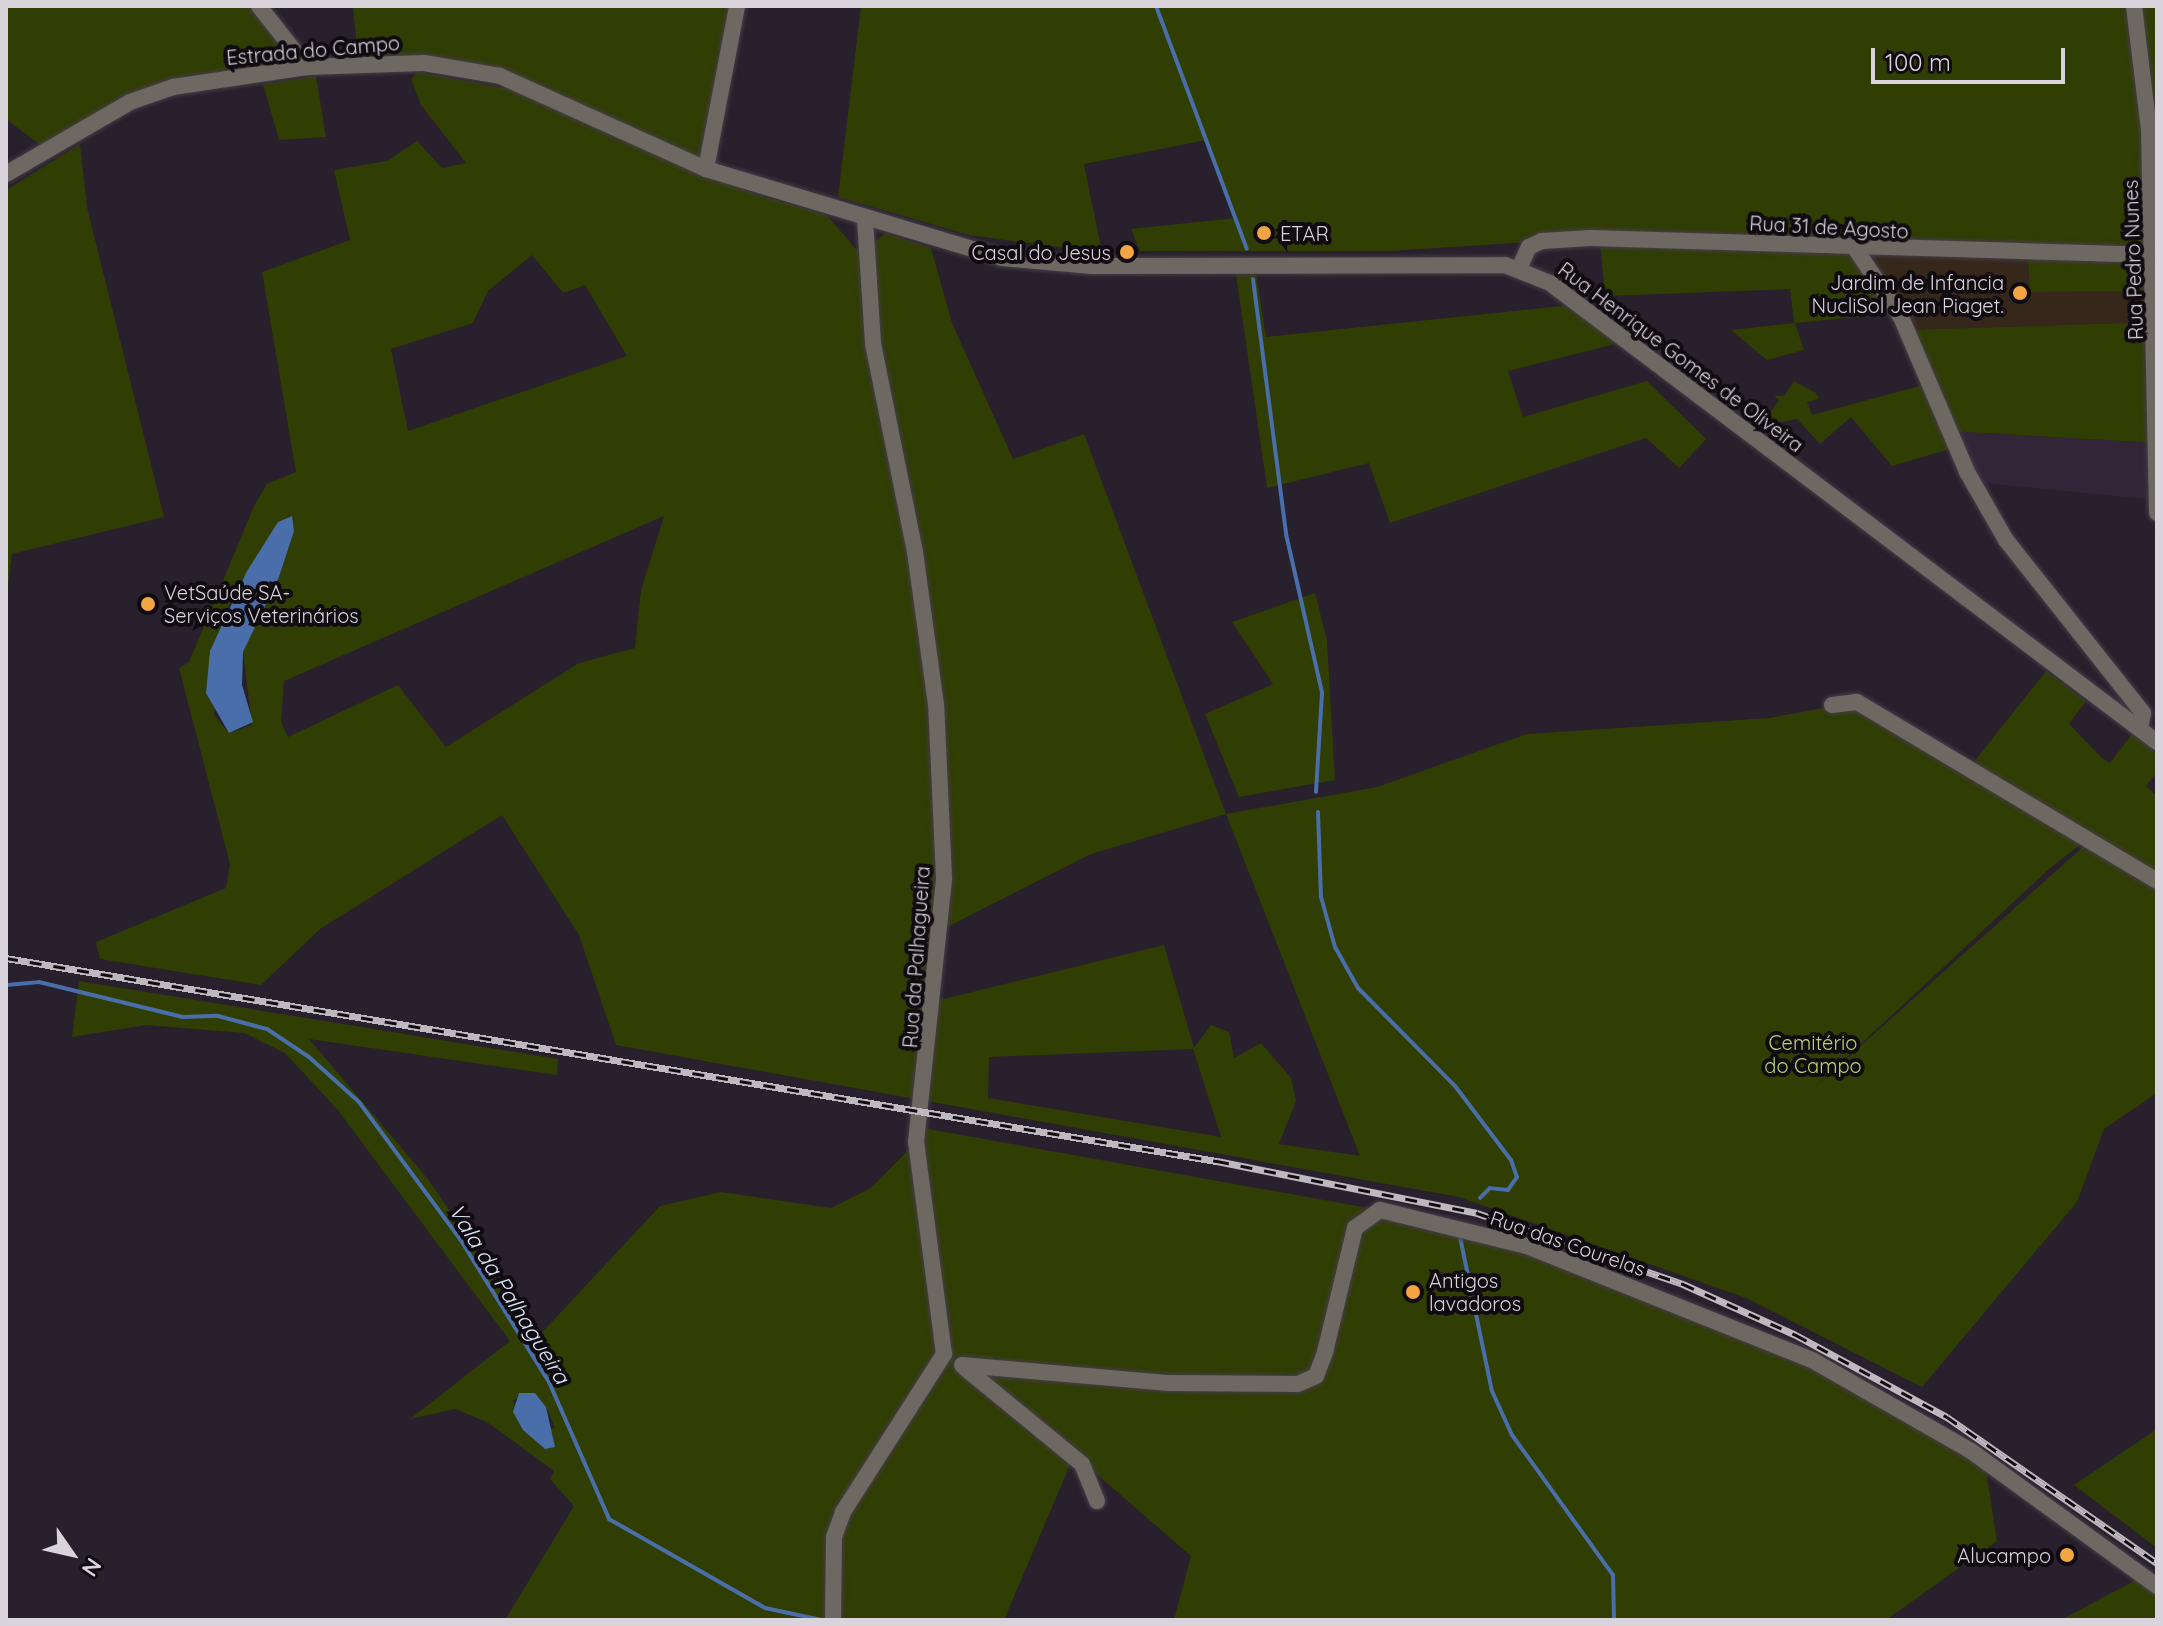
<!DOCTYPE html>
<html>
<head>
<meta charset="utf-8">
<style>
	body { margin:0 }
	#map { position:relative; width:2163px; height:1626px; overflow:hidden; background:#28202c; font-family:Quicksand,sans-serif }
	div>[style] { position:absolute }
	.built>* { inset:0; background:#322537 }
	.education>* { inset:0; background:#36271b }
	.green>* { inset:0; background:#303d03 }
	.water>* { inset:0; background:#496ea9 }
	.stream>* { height:4px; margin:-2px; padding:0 2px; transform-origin:2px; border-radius:2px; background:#496ea9 }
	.roads { filter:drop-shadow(0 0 2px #443d48) drop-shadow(0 0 2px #443d48) }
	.minor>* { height:16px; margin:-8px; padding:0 8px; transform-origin:8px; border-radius:8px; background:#6d6862 }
	.rail>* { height:7px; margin-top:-3.5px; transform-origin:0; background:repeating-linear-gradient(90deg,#0f0b10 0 12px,#beb8c1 0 24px); box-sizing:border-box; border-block:2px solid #beb8c1 }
	.dots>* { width:22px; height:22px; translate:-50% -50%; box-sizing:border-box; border:4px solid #0f0b10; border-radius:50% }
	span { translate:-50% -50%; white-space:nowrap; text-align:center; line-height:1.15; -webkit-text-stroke:8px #0f0b10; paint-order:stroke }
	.street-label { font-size:20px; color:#d9d3db }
	.poi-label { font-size:20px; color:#d9d3db }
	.left { translate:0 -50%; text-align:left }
	.right { translate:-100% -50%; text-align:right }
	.park-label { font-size:20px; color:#b8d46f }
	.water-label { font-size:22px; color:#dae5f6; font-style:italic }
	.frame { position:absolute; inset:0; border:8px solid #d9d3db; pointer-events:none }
	.north { position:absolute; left:32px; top:1514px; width:80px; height:80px; -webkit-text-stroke:6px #0f0b10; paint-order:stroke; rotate:124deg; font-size:22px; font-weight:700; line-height:32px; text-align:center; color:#d9d3db }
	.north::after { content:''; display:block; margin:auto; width:28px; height:36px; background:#d9d3db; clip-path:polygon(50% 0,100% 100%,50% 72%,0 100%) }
	.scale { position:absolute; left:1871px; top:48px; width:194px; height:36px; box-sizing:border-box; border:4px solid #d9d3db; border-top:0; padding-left:10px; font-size:24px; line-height:28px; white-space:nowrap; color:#d9d3db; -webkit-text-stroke:6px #0f0b10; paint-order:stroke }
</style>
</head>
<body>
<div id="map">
	<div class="built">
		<i style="clip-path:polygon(1951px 431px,2155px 443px,2156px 500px,1973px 482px)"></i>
	</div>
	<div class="education">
		<i style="clip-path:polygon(1855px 248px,2132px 253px,2156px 322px,1907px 330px)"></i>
	</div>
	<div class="green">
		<i style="clip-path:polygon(6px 6px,255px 6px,290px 44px,293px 62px,172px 79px,40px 145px,6px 119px)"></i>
		<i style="clip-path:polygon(347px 6px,737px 6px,708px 165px,488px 65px,358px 59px,353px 7px)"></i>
		<i style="clip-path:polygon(861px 6px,2157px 6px,2157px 255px,1856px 248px,1898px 313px,1795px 323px,1804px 350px,1767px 360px,1731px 330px,1794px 323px,1790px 289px,1605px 296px,1600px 243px,1590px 238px,1391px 251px,1140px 251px,1131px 229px,1236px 218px,1207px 140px,1084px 164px,1102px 253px,969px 235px,838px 197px)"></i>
		<i style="clip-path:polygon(evenodd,418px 72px,515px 90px,752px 193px,827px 215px,856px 249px,867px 249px,885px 233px,931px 248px,952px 323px,1013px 459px,1084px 434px,1226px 814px,1377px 787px,1527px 734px,1769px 718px,1857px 702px,1970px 767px,2046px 671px,2086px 701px,2069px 724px,2102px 758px,2110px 763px,2132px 734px,2157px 753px,2157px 772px,2146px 786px,2157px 796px,2157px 1093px,2104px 1129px,2077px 1202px,1922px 1387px,1746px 1298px,1459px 1197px,616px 1045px,579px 935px,502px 815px,320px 929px,261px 985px,100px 959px,96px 942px,226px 888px,230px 864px,179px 668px,189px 662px,254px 506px,267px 484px,296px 472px,262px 272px,350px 240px,334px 170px,387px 161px,417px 141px,442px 168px,466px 163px,421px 105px,411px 79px,418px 72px,532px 255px,563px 293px,585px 285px,627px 356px,408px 431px,391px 349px,473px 323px,488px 291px,532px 255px,418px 72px,291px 516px,294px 530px,279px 577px,243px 652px,252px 725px,229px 733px,214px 715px,223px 616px,278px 522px,291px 516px,418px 72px,664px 516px,641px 590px,635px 648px,579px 663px,446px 747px,398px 685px,288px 737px,281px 722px,284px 681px,664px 516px,418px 72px,1226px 814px,1360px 1156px,1279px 1144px,1296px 1101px,1291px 1078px,1261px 1043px,1234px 1058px,1229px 1032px,1211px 1025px,1194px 1048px,1164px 945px,936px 1001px,941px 930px,1091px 854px,1226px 814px,418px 72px,2081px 844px,2085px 845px,1807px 1094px,2049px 869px,2081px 844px,418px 72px,1193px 1049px,1221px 1137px,988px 1098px,989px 1057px,1193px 1049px)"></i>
		<i style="clip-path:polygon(316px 76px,326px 137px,279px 140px,263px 84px)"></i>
		<i style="clip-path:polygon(80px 144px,87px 207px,164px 517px,12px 554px,6px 603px,6px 190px)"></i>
		<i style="clip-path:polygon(2028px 258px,2144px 259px,2147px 291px,2030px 292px)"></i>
		<i style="clip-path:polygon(1256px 273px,1266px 337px,1571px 305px,1619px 343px,1508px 371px,1523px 417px,1647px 381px,1706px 439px,1679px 468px,1646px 438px,1390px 523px,1369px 463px,1267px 488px,1236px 274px)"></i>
		<i style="clip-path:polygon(2155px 322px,2155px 443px,1951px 431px,1907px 330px)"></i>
		<i style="clip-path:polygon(1794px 381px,1816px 393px,1819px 399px,1807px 402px,1812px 415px,1923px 385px,1950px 449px,1892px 466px,1851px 417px,1820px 444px,1797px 419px,1761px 426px,1748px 416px,1755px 409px,1767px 417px,1779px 400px,1774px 396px,1784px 396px)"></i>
		<i style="clip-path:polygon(1315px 593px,1327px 641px,1335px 780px,1239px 797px,1205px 714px,1273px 684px,1232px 622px)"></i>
		<i style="clip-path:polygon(evenodd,79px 981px,558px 1059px,557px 1075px,309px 1039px,428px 1179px,536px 1339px,660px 1206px,721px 1192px,831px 1208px,871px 1188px,916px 1142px,917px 1127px,1380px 1210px,1365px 1216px,1325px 1352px,1298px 1384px,964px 1366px,1073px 1458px,1004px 1620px,505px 1620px,574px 1506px,550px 1479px,554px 1471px,487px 1422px,455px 1409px,410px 1419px,510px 1341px,337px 1109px,285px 1053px,244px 1033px,146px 1025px,72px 1037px,79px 981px,535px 1393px,546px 1407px,555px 1428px,523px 1430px,513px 1400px,535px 1393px)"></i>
		<i style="clip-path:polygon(1376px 1217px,1454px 1227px,1772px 1341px,1985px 1463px,1997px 1541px,1886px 1620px,1174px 1620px,1191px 1556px,980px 1373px,1305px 1389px,1323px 1380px,1354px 1239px)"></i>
		<i style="clip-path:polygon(2157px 1429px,2157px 1548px,2074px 1485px)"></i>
		<i style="clip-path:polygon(2143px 1576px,2157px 1586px,2157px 1620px,2061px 1620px)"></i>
	</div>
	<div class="water">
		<i style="clip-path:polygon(292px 516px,294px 531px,279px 577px,243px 652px,242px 685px,253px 722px,229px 733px,206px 693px,210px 651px,247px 571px,278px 522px)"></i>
		<i style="clip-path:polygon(519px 1393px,535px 1393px,546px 1407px,555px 1447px,545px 1449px,523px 1430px,513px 1412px)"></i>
	</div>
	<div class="stream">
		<i style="left:1156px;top:6px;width:259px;rotate:69.5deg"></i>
		<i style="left:1253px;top:279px;width:257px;rotate:82.6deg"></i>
		<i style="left:1286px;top:534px;width:163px;rotate:77.2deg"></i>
		<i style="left:1322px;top:693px;width:99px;rotate:93.5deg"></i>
		<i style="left:1318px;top:812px;width:85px;rotate:88deg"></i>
		<i style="left:1321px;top:897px;width:52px;rotate:74.4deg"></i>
		<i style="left:1335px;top:947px;width:47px;rotate:60.7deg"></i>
		<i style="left:1358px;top:988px;width:138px;rotate:45.3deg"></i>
		<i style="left:1455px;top:1086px;width:93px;rotate:52.9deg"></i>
		<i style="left:1511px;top:1160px;width:18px;rotate:71deg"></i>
		<i style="left:1517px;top:1177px;width:16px;rotate:125deg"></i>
		<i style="left:1508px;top:1190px;width:18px;rotate:-174deg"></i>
		<i style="left:1490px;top:1188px;width:14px;rotate:135deg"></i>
		<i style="left:6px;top:985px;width:33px;rotate:-5deg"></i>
		<i style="left:39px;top:982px;width:148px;rotate:13.7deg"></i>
		<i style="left:183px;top:1017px;width:35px;rotate:-2deg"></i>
		<i style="left:218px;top:1016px;width:51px;rotate:14.9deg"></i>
		<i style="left:267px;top:1029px;width:50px;rotate:33.7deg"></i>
		<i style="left:309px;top:1057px;width:67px;rotate:42deg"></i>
		<i style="left:359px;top:1102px;width:170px;rotate:53.6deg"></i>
		<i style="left:460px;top:1239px;width:168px;rotate:58.1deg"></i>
		<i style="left:549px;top:1382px;width:150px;rotate:66.3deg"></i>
		<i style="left:609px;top:1519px;width:180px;rotate:29.7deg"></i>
		<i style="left:765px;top:1608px;width:58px;rotate:11.9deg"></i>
		<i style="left:1460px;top:1237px;width:157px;rotate:78.3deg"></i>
		<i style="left:1492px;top:1391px;width:48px;rotate:65.6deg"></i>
		<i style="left:1512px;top:1435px;width:173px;rotate:54.2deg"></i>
		<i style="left:1613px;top:1575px;width:45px;rotate:88.7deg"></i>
	</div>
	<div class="roads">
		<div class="minor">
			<i style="left:259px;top:6px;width:78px;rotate:51.8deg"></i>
			<i style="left:2134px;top:6px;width:125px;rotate:83.1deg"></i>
			<i style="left:2149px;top:130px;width:383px;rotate:88.8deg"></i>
			<i style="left:706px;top:169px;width:166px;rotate:-79.2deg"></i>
			<i style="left:6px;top:174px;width:143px;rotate:-30.1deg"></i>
			<i style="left:130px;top:102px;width:46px;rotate:-19.2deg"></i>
			<i style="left:173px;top:87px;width:135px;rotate:-8.5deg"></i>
			<i style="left:307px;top:67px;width:117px;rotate:-2deg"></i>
			<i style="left:424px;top:63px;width:77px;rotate:9.7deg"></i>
			<i style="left:500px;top:76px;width:226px;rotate:24.3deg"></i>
			<i style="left:706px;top:169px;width:309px;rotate:16.7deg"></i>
			<i style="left:1002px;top:258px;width:90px;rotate:5.1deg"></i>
			<i style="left:1092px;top:266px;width:413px;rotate:-0.1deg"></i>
			<i style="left:1505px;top:265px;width:48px;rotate:21.8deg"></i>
			<i style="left:1550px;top:283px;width:761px;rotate:37.1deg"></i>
			<i style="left:1855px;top:248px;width:83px;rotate:56.3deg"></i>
			<i style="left:1901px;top:317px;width:168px;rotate:66.9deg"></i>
			<i style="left:1967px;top:472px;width:78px;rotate:60.2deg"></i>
			<i style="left:2006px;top:540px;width:221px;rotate:51.6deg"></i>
			<i style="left:2143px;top:713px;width:16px;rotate:101deg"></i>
			<i style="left:1519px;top:269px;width:24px;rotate:-66deg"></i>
			<i style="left:1529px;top:247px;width:14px;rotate:-25deg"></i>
			<i style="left:1542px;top:241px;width:48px;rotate:-3.6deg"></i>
			<i style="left:1590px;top:238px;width:564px;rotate:1.73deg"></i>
			<i style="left:1832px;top:705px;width:25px;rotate:-7deg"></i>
			<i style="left:1857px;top:702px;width:349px;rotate:30.8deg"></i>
			<i style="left:962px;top:1365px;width:208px;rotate:5deg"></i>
			<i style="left:1169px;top:1383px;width:129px;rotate:0.4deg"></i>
			<i style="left:1298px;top:1384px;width:20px;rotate:-24deg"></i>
			<i style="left:1316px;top:1376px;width:26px;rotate:-69deg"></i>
			<i style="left:1325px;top:1352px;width:128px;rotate:-76.4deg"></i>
			<i style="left:1355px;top:1228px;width:31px;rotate:-36deg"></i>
			<i style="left:1380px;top:1210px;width:151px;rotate:13.8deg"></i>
			<i style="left:1527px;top:1246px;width:307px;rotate:21.8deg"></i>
			<i style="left:1812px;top:1360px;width:183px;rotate:29.8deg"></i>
			<i style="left:1971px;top:1451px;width:230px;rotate:36deg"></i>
			<i style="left:965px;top:1368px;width:151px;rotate:39.4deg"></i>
			<i style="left:1082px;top:1464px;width:40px;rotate:68deg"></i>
			<i style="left:833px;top:1620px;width:83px;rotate:-89.3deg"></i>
			<i style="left:834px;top:1537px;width:27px;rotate:-70deg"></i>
			<i style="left:843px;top:1512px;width:188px;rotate:-57.4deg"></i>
			<i style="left:944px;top:1354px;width:214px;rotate:-97.5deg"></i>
			<i style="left:916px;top:1142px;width:265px;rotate:-83.9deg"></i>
			<i style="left:944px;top:878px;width:173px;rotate:-92.6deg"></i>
			<i style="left:936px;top:705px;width:154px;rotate:-97.8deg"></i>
			<i style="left:915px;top:552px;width:213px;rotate:-101.4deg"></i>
			<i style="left:873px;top:343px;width:123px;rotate:-93.7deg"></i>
		</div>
	</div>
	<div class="rail">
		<i style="left:6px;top:958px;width:1228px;rotate:9.52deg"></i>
		<i style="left:1217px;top:1161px;width:265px;rotate:11.3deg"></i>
		<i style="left:1477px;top:1213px;width:218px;rotate:19deg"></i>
		<i style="left:1683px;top:1284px;width:124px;rotate:24.3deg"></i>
		<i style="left:1796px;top:1335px;width:172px;rotate:28.5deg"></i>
		<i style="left:1947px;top:1417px;width:256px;rotate:34.8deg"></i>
	</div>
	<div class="dots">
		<i style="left:1264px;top:233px;background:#f2a542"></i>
		<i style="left:1127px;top:252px;background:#f2a542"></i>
		<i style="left:2020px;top:293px;background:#f2a542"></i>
		<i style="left:148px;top:604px;background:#f2a542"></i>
		<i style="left:1413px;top:1292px;background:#f2a542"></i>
		<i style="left:2067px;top:1555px;background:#f2a542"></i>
	</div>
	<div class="street-label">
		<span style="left:313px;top:50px;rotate:-5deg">Estrada do Campo</span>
		<span style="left:1829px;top:227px;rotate:3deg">Rua 31 de Agosto</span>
		<span style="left:2133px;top:260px;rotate:-92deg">Rua Pedro Nunes</span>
		<span style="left:1681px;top:357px;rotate:37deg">Rua Henrique Gomes de Oliveira</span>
		<span style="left:916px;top:957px;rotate:-86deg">Rua da Palhagueira</span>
		<span style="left:1568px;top:1243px;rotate:19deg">Rua das Courelas</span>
	</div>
	<div class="poi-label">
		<span class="left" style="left:1280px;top:233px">ETAR</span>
		<span class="right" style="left:1111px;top:252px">Casal do Jesus</span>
		<span class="right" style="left:2004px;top:294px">Jardim de Infancia<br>NucliSol Jean Piaget.</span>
		<span class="left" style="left:164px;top:604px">VetSaúde SA-<br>Serviços Veterinários</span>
		<span class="left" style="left:1429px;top:1292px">Antigos<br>lavadoros</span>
		<span class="right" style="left:2051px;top:1555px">Alucampo</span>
	</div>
	<div class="park-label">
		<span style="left:1813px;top:1054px">Cemitério<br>do Campo</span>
	</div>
	<div class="water-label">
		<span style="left:509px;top:1294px;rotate:58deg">Vala da Palhagueira</span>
	</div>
	<div class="frame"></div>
	<div class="north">N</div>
	<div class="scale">100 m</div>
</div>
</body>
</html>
